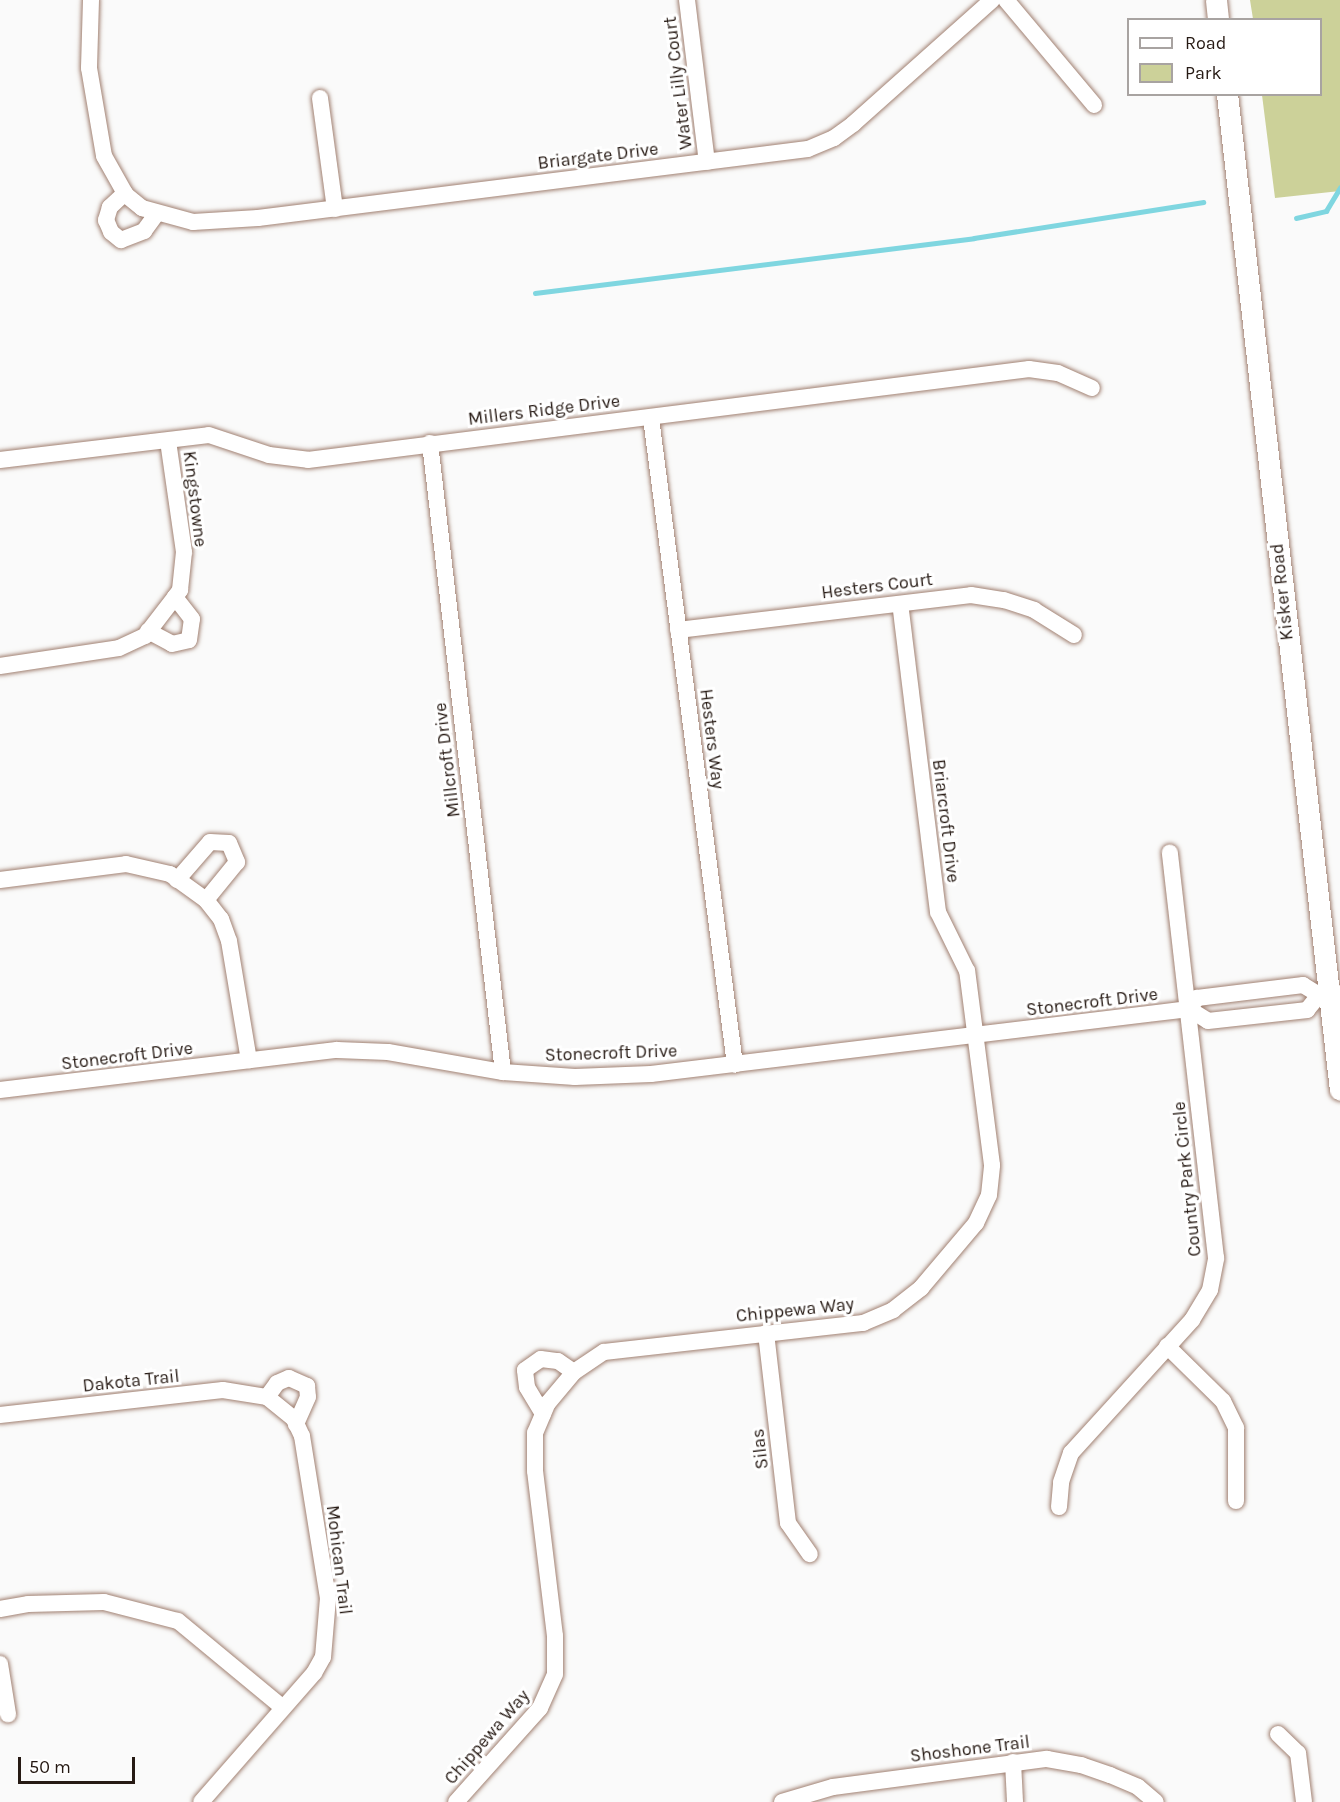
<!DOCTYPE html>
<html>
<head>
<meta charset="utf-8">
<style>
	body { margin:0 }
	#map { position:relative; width:1340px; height:1802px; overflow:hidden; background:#fafafa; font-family:Karla,sans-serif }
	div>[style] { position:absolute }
	.green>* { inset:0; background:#ccd199 }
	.stream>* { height:4.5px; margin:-2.25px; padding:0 2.25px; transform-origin:2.25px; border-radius:2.25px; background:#7fd6e0 }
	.roads { filter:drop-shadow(0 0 2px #a18172) drop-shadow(0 0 2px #a18172) }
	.minor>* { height:16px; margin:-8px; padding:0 8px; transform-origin:8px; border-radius:8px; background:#fff }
	.major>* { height:21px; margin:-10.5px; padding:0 10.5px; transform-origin:10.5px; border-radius:10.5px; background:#fff }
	span { translate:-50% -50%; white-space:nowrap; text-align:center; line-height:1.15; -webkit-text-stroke:6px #fff; paint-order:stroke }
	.street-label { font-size:18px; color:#261a14 }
	.legend { position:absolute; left:1127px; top:18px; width:195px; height:78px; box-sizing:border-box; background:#fff; border:2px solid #a8a3a1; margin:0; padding:8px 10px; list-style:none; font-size:18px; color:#261a14 }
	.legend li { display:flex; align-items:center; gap:12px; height:30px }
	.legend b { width:30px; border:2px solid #a8a3a1 }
	.scale { position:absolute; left:18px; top:1757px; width:117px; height:27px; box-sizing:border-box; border:3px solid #261a14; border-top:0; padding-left:8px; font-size:18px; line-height:21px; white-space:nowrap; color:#261a14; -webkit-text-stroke:4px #fff; paint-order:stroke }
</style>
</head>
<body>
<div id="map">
	<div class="green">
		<i style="clip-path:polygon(1250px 0,1340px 0,1340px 191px,1275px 198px,1262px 95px,1320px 94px,1320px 20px,1253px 19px)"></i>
	</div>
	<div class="stream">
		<i style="left:1296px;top:218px;width:31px;rotate:-13deg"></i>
		<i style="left:1326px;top:211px;width:27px;rotate:-59deg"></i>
		<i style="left:535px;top:293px;width:442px;rotate:-7.1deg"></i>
		<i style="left:974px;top:238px;width:232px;rotate:-8.9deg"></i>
	</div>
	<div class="roads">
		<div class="minor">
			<i style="left:91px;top:0;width:68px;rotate:91.7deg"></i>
			<i style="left:89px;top:68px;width:89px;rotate:80.3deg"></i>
			<i style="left:104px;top:156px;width:45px;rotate:60.6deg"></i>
			<i style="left:126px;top:195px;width:21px;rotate:39deg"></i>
			<i style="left:142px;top:208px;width:53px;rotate:15.4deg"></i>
			<i style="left:193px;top:222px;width:65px;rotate:-3.5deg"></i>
			<i style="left:258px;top:218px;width:554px;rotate:-7.15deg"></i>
			<i style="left:808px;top:149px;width:28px;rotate:-23deg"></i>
			<i style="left:834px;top:138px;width:24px;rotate:-36deg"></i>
			<i style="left:853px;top:124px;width:186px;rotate:-41.7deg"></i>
			<i style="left:687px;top:0;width:163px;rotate:83deg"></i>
			<i style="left:1006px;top:0;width:137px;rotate:50deg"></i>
			<i style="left:320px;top:98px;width:112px;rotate:82.3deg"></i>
			<i style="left:125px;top:193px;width:21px;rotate:137deg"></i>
			<i style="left:110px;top:207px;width:14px;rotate:107deg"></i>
			<i style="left:106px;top:220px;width:13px;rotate:67deg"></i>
			<i style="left:111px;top:232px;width:13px;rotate:39deg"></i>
			<i style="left:121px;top:240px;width:25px;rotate:-21deg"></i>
			<i style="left:144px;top:231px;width:22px;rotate:-54deg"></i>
			<i style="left:651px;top:418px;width:652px;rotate:82.6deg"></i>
			<i style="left:430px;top:443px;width:633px;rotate:83.38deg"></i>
			<i style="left:0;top:460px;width:210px;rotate:-6.8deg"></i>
			<i style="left:209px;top:435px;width:63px;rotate:18.4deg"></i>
			<i style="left:269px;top:455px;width:39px;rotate:7deg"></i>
			<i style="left:308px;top:460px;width:727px;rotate:-7.19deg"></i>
			<i style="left:1029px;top:369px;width:29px;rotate:8deg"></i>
			<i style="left:1058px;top:373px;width:37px;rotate:24deg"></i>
			<i style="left:678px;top:630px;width:295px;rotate:-6.8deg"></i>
			<i style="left:971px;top:595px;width:33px;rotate:9deg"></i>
			<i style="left:1004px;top:600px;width:32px;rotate:18deg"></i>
			<i style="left:1034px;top:610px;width:47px;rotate:32deg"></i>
			<i style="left:148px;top:631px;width:27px;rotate:28deg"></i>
			<i style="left:172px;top:644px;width:17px;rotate:-13deg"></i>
			<i style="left:189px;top:640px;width:21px;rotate:-82deg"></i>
			<i style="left:192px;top:619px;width:28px;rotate:-128deg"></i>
			<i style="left:0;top:666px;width:120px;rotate:-8.6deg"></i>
			<i style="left:119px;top:648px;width:29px;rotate:-25deg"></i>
			<i style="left:145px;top:636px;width:49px;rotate:-52.4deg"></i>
			<i style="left:175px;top:597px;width:9px;rotate:-54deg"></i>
			<i style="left:180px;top:590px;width:38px;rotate:-84deg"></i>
			<i style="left:184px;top:552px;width:112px;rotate:-98.2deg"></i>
			<i style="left:0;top:880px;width:127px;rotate:-7.2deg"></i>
			<i style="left:126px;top:864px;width:45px;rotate:12.8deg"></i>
			<i style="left:170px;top:874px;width:44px;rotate:35.8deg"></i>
			<i style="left:206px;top:900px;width:24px;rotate:52deg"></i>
			<i style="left:221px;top:919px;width:23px;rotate:70deg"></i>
			<i style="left:229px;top:941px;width:121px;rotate:80.5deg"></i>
			<i style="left:177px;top:880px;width:50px;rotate:-49deg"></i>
			<i style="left:210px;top:842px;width:19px;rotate:3deg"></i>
			<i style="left:229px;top:843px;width:21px;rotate:67deg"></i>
			<i style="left:237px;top:862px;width:49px;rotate:129.2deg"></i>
			<i style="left:1189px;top:1009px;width:22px;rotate:32deg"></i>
			<i style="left:1208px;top:1021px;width:100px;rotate:-6.3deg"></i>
			<i style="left:1307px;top:1010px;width:19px;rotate:-51deg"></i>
			<i style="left:0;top:1090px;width:339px;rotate:-6.8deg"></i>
			<i style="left:337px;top:1050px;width:51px;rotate:2.2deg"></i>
			<i style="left:388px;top:1052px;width:117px;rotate:9.9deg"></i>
			<i style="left:503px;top:1072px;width:72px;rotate:4deg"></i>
			<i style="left:575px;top:1077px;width:76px;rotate:-2.3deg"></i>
			<i style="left:651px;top:1074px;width:542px;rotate:-6.89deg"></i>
			<i style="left:1189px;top:1009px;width:14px;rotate:-54deg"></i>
			<i style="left:1197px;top:998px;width:107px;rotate:-7deg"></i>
			<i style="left:1303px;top:985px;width:19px;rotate:32deg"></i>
			<i style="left:1319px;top:995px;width:21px;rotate:-5deg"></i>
			<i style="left:766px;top:1333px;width:191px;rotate:83.4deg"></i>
			<i style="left:788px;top:1523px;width:38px;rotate:55deg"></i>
			<i style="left:1167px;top:1346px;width:78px;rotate:44.5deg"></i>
			<i style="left:1223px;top:1401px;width:30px;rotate:64deg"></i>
			<i style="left:1236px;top:1428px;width:73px;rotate:90deg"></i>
			<i style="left:267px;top:1397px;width:17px;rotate:-54deg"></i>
			<i style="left:277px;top:1383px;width:13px;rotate:-23deg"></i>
			<i style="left:289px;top:1378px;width:20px;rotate:24deg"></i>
			<i style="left:307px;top:1386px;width:11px;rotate:85deg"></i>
			<i style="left:308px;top:1397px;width:30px;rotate:114deg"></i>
			<i style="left:543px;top:1414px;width:31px;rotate:-121deg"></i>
			<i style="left:527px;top:1387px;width:17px;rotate:-97deg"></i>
			<i style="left:525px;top:1370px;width:19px;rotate:-35deg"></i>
			<i style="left:541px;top:1359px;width:17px;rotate:7deg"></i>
			<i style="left:558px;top:1361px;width:19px;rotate:35deg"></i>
			<i style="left:0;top:1415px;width:224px;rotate:-6.4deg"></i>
			<i style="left:223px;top:1390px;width:45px;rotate:9deg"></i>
			<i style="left:267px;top:1397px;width:35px;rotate:39deg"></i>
			<i style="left:294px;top:1419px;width:19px;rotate:65deg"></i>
			<i style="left:302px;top:1436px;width:164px;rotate:80.9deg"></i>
			<i style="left:328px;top:1598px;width:59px;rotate:94.8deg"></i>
			<i style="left:323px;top:1657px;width:18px;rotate:119deg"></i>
			<i style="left:314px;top:1673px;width:171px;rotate:131.2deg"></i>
			<i style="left:1059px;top:1507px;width:25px;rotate:-85deg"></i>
			<i style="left:1061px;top:1482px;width:31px;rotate:-71deg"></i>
			<i style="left:1071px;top:1453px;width:180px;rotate:-47.7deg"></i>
			<i style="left:1192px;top:1320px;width:35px;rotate:-59deg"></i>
			<i style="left:1210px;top:1290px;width:33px;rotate:-79deg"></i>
			<i style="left:1216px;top:1258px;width:408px;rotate:-96.5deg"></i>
			<i style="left:0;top:1609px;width:28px;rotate:-10deg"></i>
			<i style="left:28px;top:1604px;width:76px;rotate:-1.5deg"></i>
			<i style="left:104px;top:1602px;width:76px;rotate:14.4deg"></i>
			<i style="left:178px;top:1621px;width:135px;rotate:39.6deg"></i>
			<i style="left:0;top:1664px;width:51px;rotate:80.9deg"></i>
			<i style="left:1278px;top:1734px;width:28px;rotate:44deg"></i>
			<i style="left:1298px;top:1753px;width:49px;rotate:83deg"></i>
			<i style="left:1013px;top:1762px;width:40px;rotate:87.1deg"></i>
			<i style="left:456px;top:1802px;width:126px;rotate:-48.2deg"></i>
			<i style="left:540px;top:1708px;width:37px;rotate:-66deg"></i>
			<i style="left:555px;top:1674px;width:38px;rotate:-90deg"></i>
			<i style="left:555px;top:1636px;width:166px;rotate:-96.9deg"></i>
			<i style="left:535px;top:1471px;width:38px;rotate:-90deg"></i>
			<i style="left:535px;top:1433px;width:33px;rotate:-67deg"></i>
			<i style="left:548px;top:1403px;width:40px;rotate:-50deg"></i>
			<i style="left:574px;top:1372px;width:36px;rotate:-34deg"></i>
			<i style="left:604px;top:1352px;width:261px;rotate:-6.4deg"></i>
			<i style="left:863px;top:1323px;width:33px;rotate:-23deg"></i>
			<i style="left:893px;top:1310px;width:36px;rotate:-38deg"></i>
			<i style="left:921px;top:1288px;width:85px;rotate:-49.8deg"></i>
			<i style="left:976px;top:1223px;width:31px;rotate:-65deg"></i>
			<i style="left:989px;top:1195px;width:30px;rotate:-84deg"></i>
			<i style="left:992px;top:1165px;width:196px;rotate:-97.3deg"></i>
			<i style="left:967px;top:971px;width:66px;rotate:-116.2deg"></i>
			<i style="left:938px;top:912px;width:310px;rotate:-97deg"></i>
			<i style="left:782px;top:1802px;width:53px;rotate:-16.4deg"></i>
			<i style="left:833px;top:1787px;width:216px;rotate:-7.5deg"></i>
			<i style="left:1047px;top:1759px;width:35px;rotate:10deg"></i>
			<i style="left:1081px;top:1765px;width:31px;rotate:19deg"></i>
			<i style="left:1110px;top:1775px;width:30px;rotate:23deg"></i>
			<i style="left:1138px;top:1787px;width:23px;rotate:40deg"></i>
		</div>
		<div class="major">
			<i style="left:1216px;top:0;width:20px;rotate:84deg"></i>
			<i style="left:1227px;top:94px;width:1002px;rotate:83.53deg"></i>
		</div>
	</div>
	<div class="street-label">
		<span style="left:678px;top:83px;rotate:-97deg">Water Lilly Court</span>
		<span style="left:598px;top:156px;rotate:-7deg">Briargate Drive</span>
		<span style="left:544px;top:410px;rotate:-7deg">Millers Ridge Drive</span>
		<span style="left:195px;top:499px;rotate:83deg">Kingstowne</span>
		<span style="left:877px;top:586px;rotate:-7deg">Hesters Court</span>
		<span style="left:1282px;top:592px;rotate:-96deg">Kisker Road</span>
		<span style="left:712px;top:739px;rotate:83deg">Hesters Way</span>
		<span style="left:447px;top:760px;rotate:-97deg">Millcroft Drive</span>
		<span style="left:946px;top:821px;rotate:83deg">Briarcroft Drive</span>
		<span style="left:1092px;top:1002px;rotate:-7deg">Stonecroft Drive</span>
		<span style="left:611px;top:1053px;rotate:-2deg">Stonecroft Drive</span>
		<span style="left:127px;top:1056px;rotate:-7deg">Stonecroft Drive</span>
		<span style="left:1187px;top:1179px;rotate:-96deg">Country Park Circle</span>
		<span style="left:795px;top:1310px;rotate:-6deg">Chippewa Way</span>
		<span style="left:131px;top:1381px;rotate:-6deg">Dakota Trail</span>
		<span style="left:760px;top:1449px;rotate:-97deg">Silas</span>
		<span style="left:339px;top:1560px;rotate:83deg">Mohican Trail</span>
		<span style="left:487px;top:1737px;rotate:-49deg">Chippewa Way</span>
		<span style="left:970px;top:1749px;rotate:-7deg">Shoshone Trail</span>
	</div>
	<ul class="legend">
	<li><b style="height:8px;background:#fff"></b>Road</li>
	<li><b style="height:16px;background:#ccd199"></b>Park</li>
	</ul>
	<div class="scale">50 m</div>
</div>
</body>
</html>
